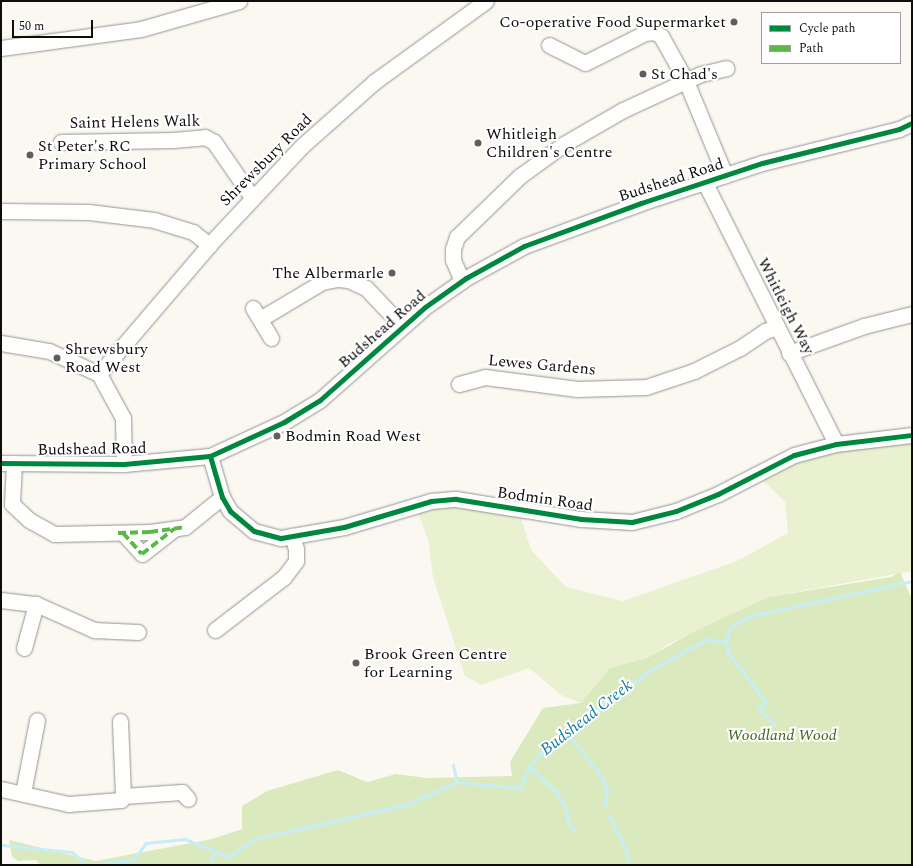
<!DOCTYPE html>
<html>
<head>
<meta charset="utf-8">
<style>
	body { margin:0 }
	#map { position:relative; width:913px; height:866px; overflow:hidden; background:#fbf8f2; font-family:Spectral,serif }
	div>[style] { position:absolute }
	.green>* { inset:0; background:#e9f1d0 }
	.forest>* { inset:0; background:#dbe9be }
	.stream>* { height:3px; margin:-1.5px; padding:0 1.5px; transform-origin:1.5px; border-radius:1.5px; background:#c6eef8 }
	.roads { filter:drop-shadow(0 0 1px #949390) drop-shadow(0 0 1px #949390) }
	.minor>* { height:15px; margin:-7.5px; padding:0 7.5px; transform-origin:7.5px; border-radius:7.5px; background:#fefefd }
	.quiet>* { height:4px; margin-top:-2px; transform-origin:0; background:repeating-linear-gradient(90deg,#58b947 0 8px,transparent 0 12px) }
	.cycleway>* { height:5px; margin:-2.5px; padding:0 2.5px; transform-origin:2.5px; border-radius:2.5px; background:#00873e }
	.dots>* { width:11px; height:11px; translate:-50% -50%; box-sizing:border-box; border:2px solid #fff; border-radius:50% }
	span { translate:-50% -50%; white-space:nowrap; text-align:center; line-height:1.15; -webkit-text-stroke:4px #fff; paint-order:stroke }
	.poi-label { font-size:16px; color:#0d0d0d }
	.right { translate:-100% -50%; text-align:right }
	.left { translate:0 -50%; text-align:left }
	.street-label { font-size:16px; color:#0d0d0d }
	.park-label { font-size:16px; color:#37691a; font-style:italic }
	.water-label { font-size:17px; color:#0f7ca6; font-style:italic }
	.frame { position:absolute; inset:0; border:2px solid #0d0d0d; pointer-events:none }
	.legend { position:absolute; left:761px; top:12px; width:140px; height:52px; box-sizing:border-box; background:#fff; border:1px solid #9e9e9e; margin:0; padding:5px 7px; list-style:none; font-size:12px; color:#0d0d0d }
	.legend li { display:flex; align-items:center; gap:8px; height:20px }
	.legend b { width:20px; border:1px solid #9e9e9e }
	.scale { position:absolute; left:12px; top:20px; width:81px; height:18px; box-sizing:border-box; border:2px solid #0d0d0d; border-top:0; padding-left:5px; font-size:12px; line-height:14px; white-space:nowrap; color:#0d0d0d; -webkit-text-stroke:3px #fff; paint-order:stroke }
</style>
</head>
<body>
<div id="map">
	<div class="green">
		<i style="clip-path:polygon(912px 442px,912px 571px,769px 597px,671px 643px,647px 658px,610px 668px,581px 703px,561px 695px,529px 668px,482px 685px,465px 676px,433px 577px,429px 543px,417px 510px,455px 504px,521px 518px,531px 550px,566px 587px,623px 601px,737px 561px,788px 533px,785px 502px,758px 476px,806px 451px)"></i>
	</div>
	<div class="forest">
		<i style="clip-path:polygon(900px 572px,912px 599px,912px 865px,41px 865px,36px 860px,18px 861px,12px 857px,9px 840px,96px 861px,212px 839px,242px 829px,242px 806px,267px 791px,338px 770px,367px 782px,396px 774px,427px 778px,512px 776px,510px 762px,543px 708px,581px 703px,610px 668px,647px 658px,697px 630px,769px 597px,891px 577px)"></i>
	</div>
	<div class="stream">
		<i style="left:726px;top:642px;width:11px;rotate:80deg"></i>
		<i style="left:728px;top:653px;width:62px;rotate:52.2deg"></i>
		<i style="left:766px;top:702px;width:10px;rotate:143deg"></i>
		<i style="left:758px;top:708px;width:24px;rotate:45deg"></i>
		<i style="left:566px;top:732px;width:58px;rotate:51.3deg"></i>
		<i style="left:602px;top:777px;width:15px;rotate:70deg"></i>
		<i style="left:607px;top:791px;width:15px;rotate:98deg"></i>
		<i style="left:453px;top:765px;width:17px;rotate:77deg"></i>
		<i style="left:530px;top:767px;width:37px;rotate:44deg"></i>
		<i style="left:557px;top:793px;width:21px;rotate:62deg"></i>
		<i style="left:567px;top:812px;width:10px;rotate:84deg"></i>
		<i style="left:568px;top:822px;width:10px;rotate:53deg"></i>
		<i style="left:608px;top:814px;width:40px;rotate:63.4deg"></i>
		<i style="left:626px;top:850px;width:15px;rotate:79deg"></i>
		<i style="left:1px;top:845px;width:71px;rotate:5.6deg"></i>
		<i style="left:72px;top:852px;width:20px;rotate:41deg"></i>
		<i style="left:87px;top:865px;width:46px;rotate:-6.2deg"></i>
		<i style="left:133px;top:860px;width:21px;rotate:-53deg"></i>
		<i style="left:146px;top:843px;width:39px;rotate:-6deg"></i>
		<i style="left:185px;top:839px;width:48px;rotate:22.2deg"></i>
		<i style="left:229px;top:857px;width:31px;rotate:-36deg"></i>
		<i style="left:254px;top:839px;width:158px;rotate:-12.8deg"></i>
		<i style="left:408px;top:804px;width:54px;rotate:-24.2deg"></i>
		<i style="left:457px;top:782px;width:63px;rotate:5.4deg"></i>
		<i style="left:520px;top:788px;width:24px;rotate:-66deg"></i>
		<i style="left:530px;top:766px;width:26px;rotate:-51deg"></i>
		<i style="left:546px;top:746px;width:125px;rotate:-36.2deg"></i>
		<i style="left:647px;top:672px;width:68px;rotate:-28.8deg"></i>
		<i style="left:707px;top:639px;width:19px;rotate:9deg"></i>
		<i style="left:726px;top:642px;width:16px;rotate:-75deg"></i>
		<i style="left:730px;top:627px;width:23px;rotate:-29deg"></i>
		<i style="left:750px;top:616px;width:166px;rotate:-12.2deg"></i>
		<i style="left:211px;top:865px;width:13px;rotate:-77deg"></i>
	</div>
	<div class="roads">
		<div class="minor">
			<i style="left:549px;top:45px;width:40px;rotate:26.6deg"></i>
			<i style="left:585px;top:63px;width:67px;rotate:-26.6deg"></i>
			<i style="left:645px;top:33px;width:9px;rotate:-6deg"></i>
			<i style="left:654px;top:32px;width:8px;rotate:30deg"></i>
			<i style="left:661px;top:36px;width:51px;rotate:60.9deg"></i>
			<i style="left:686px;top:81px;width:102px;rotate:67.5deg"></i>
			<i style="left:1px;top:48px;width:141px;rotate:-7.7deg"></i>
			<i style="left:141px;top:29px;width:102px;rotate:-15.9deg"></i>
			<i style="left:61px;top:142px;width:112px;rotate:-1deg"></i>
			<i style="left:173px;top:140px;width:32px;rotate:-5deg"></i>
			<i style="left:205px;top:137px;width:10px;rotate:29deg"></i>
			<i style="left:214px;top:142px;width:67px;rotate:55.4deg"></i>
			<i style="left:705px;top:183px;width:292px;rotate:63.3deg"></i>
			<i style="left:1px;top:211px;width:88px;rotate:0.7deg"></i>
			<i style="left:89px;top:212px;width:65px;rotate:7deg"></i>
			<i style="left:154px;top:220px;width:41px;rotate:17.1deg"></i>
			<i style="left:193px;top:232px;width:21px;rotate:39deg"></i>
			<i style="left:462px;top:281px;width:23px;rotate:-113deg"></i>
			<i style="left:453px;top:260px;width:11px;rotate:-90deg"></i>
			<i style="left:453px;top:249px;width:13px;rotate:-72deg"></i>
			<i style="left:457px;top:237px;width:88px;rotate:-44.1deg"></i>
			<i style="left:520px;top:176px;width:54px;rotate:-36deg"></i>
			<i style="left:564px;top:144px;width:68px;rotate:-30deg"></i>
			<i style="left:623px;top:110px;width:86px;rotate:-24.8deg"></i>
			<i style="left:701px;top:74px;width:26px;rotate:-13deg"></i>
			<i style="left:253px;top:308px;width:35px;rotate:59deg"></i>
			<i style="left:260px;top:319px;width:72px;rotate:-30.8deg"></i>
			<i style="left:322px;top:282px;width:16px;rotate:-11deg"></i>
			<i style="left:338px;top:279px;width:10px;rotate:6deg"></i>
			<i style="left:348px;top:280px;width:20px;rotate:24deg"></i>
			<i style="left:366px;top:288px;width:52px;rotate:46.5deg"></i>
			<i style="left:1px;top:343px;width:49px;rotate:9.5deg"></i>
			<i style="left:49px;top:351px;width:55px;rotate:24.7deg"></i>
			<i style="left:99px;top:374px;width:50px;rotate:61.4deg"></i>
			<i style="left:123px;top:418px;width:46px;rotate:88.8deg"></i>
			<i style="left:789px;top:353px;width:80px;rotate:-19.8deg"></i>
			<i style="left:864px;top:326px;width:49px;rotate:-14deg"></i>
			<i style="left:99px;top:374px;width:170px;rotate:-49.5deg"></i>
			<i style="left:209px;top:245px;width:136px;rotate:-46.8deg"></i>
			<i style="left:302px;top:146px;width:96px;rotate:-41.6deg"></i>
			<i style="left:374px;top:82px;width:138px;rotate:-35.9deg"></i>
			<i style="left:459px;top:384px;width:27px;rotate:-15deg"></i>
			<i style="left:485px;top:377px;width:93px;rotate:7.4deg"></i>
			<i style="left:577px;top:389px;width:69px;rotate:-1.7deg"></i>
			<i style="left:646px;top:387px;width:51px;rotate:-18.4deg"></i>
			<i style="left:694px;top:371px;width:51px;rotate:-26.6deg"></i>
			<i style="left:740px;top:348px;width:30px;rotate:-34deg"></i>
			<i style="left:765px;top:331px;width:13px;rotate:-18deg"></i>
			<i style="left:210px;top:456px;width:43px;rotate:73.7deg"></i>
			<i style="left:222px;top:497px;width:16px;rotate:60deg"></i>
			<i style="left:230px;top:511px;width:31px;rotate:40deg"></i>
			<i style="left:254px;top:531px;width:28px;rotate:15deg"></i>
			<i style="left:281px;top:538px;width:64px;rotate:-9.9deg"></i>
			<i style="left:344px;top:527px;width:91px;rotate:-16.6deg"></i>
			<i style="left:431px;top:501px;width:25px;rotate:-5deg"></i>
			<i style="left:456px;top:499px;width:127px;rotate:9.1deg"></i>
			<i style="left:581px;top:519px;width:51px;rotate:3.4deg"></i>
			<i style="left:632px;top:522px;width:45px;rotate:-14deg"></i>
			<i style="left:676px;top:511px;width:45px;rotate:-22deg"></i>
			<i style="left:718px;top:494px;width:85px;rotate:-27.2deg"></i>
			<i style="left:794px;top:455px;width:43px;rotate:-14.7deg"></i>
			<i style="left:836px;top:444px;width:77px;rotate:-6.8deg"></i>
			<i style="left:1px;top:463px;width:123px;rotate:0.5deg"></i>
			<i style="left:124px;top:464px;width:86px;rotate:-5.3deg"></i>
			<i style="left:210px;top:456px;width:81px;rotate:-24.7deg"></i>
			<i style="left:284px;top:422px;width:42px;rotate:-31.4deg"></i>
			<i style="left:320px;top:400px;width:140px;rotate:-41.5deg"></i>
			<i style="left:425px;top:307px;width:50px;rotate:-35.3deg"></i>
			<i style="left:466px;top:278px;width:66px;rotate:-28.9deg"></i>
			<i style="left:524px;top:246px;width:125px;rotate:-20.2deg"></i>
			<i style="left:641px;top:203px;width:127px;rotate:-18.3deg"></i>
			<i style="left:762px;top:163px;width:141px;rotate:-13.9deg"></i>
			<i style="left:899px;top:129px;width:14px;rotate:-25deg"></i>
			<i style="left:12px;top:504px;width:23px;rotate:43deg"></i>
			<i style="left:29px;top:520px;width:29px;rotate:29deg"></i>
			<i style="left:54px;top:534px;width:96px;rotate:-1.2deg"></i>
			<i style="left:150px;top:532px;width:35px;rotate:-8deg"></i>
			<i style="left:185px;top:527px;width:48px;rotate:-39deg"></i>
			<i style="left:12px;top:504px;width:41px;rotate:-87.2deg"></i>
			<i style="left:123px;top:533px;width:28px;rotate:48deg"></i>
			<i style="left:142px;top:554px;width:41px;rotate:-38deg"></i>
			<i style="left:1px;top:600px;width:35px;rotate:7deg"></i>
			<i style="left:36px;top:604px;width:64px;rotate:24.1deg"></i>
			<i style="left:94px;top:630px;width:44px;rotate:2.6deg"></i>
			<i style="left:215px;top:630px;width:87px;rotate:-37.5deg"></i>
			<i style="left:284px;top:577px;width:20px;rotate:-53deg"></i>
			<i style="left:296px;top:561px;width:12px;rotate:-90deg"></i>
			<i style="left:296px;top:549px;width:14px;rotate:-107deg"></i>
			<i style="left:24px;top:648px;width:46px;rotate:-74.7deg"></i>
			<i style="left:1px;top:789px;width:69px;rotate:12.6deg"></i>
			<i style="left:68px;top:804px;width:53px;rotate:-4.3deg"></i>
			<i style="left:121px;top:800px;width:4px;rotate:-63deg"></i>
			<i style="left:123px;top:796px;width:75px;rotate:-92.3deg"></i>
			<i style="left:23px;top:793px;width:74px;rotate:-79.1deg"></i>
			<i style="left:123px;top:796px;width:59px;rotate:-3.9deg"></i>
			<i style="left:182px;top:792px;width:9px;rotate:49deg"></i>
		</div>
	</div>
	<div class="quiet">
		<i style="left:118px;top:533px;width:32px;rotate:-2deg"></i>
		<i style="left:150px;top:532px;width:35px;rotate:-8deg"></i>
		<i style="left:123px;top:533px;width:28px;rotate:48deg"></i>
		<i style="left:142px;top:554px;width:41px;rotate:-38deg"></i>
	</div>
	<div class="cycleway">
		<i style="left:210px;top:456px;width:43px;rotate:73.7deg"></i>
		<i style="left:222px;top:497px;width:16px;rotate:60deg"></i>
		<i style="left:230px;top:511px;width:31px;rotate:40deg"></i>
		<i style="left:254px;top:531px;width:28px;rotate:15deg"></i>
		<i style="left:281px;top:538px;width:64px;rotate:-9.9deg"></i>
		<i style="left:344px;top:527px;width:91px;rotate:-16.6deg"></i>
		<i style="left:431px;top:501px;width:25px;rotate:-5deg"></i>
		<i style="left:456px;top:499px;width:127px;rotate:9.1deg"></i>
		<i style="left:581px;top:519px;width:51px;rotate:3.4deg"></i>
		<i style="left:632px;top:522px;width:45px;rotate:-14deg"></i>
		<i style="left:676px;top:511px;width:45px;rotate:-22deg"></i>
		<i style="left:718px;top:494px;width:85px;rotate:-27.2deg"></i>
		<i style="left:794px;top:455px;width:43px;rotate:-14.7deg"></i>
		<i style="left:836px;top:444px;width:77px;rotate:-6.8deg"></i>
		<i style="left:1px;top:463px;width:123px;rotate:0.5deg"></i>
		<i style="left:124px;top:464px;width:86px;rotate:-5.3deg"></i>
		<i style="left:210px;top:456px;width:81px;rotate:-24.7deg"></i>
		<i style="left:284px;top:422px;width:42px;rotate:-31.4deg"></i>
		<i style="left:320px;top:400px;width:140px;rotate:-41.5deg"></i>
		<i style="left:425px;top:307px;width:50px;rotate:-35.3deg"></i>
		<i style="left:466px;top:278px;width:66px;rotate:-28.9deg"></i>
		<i style="left:524px;top:246px;width:125px;rotate:-20.2deg"></i>
		<i style="left:641px;top:203px;width:127px;rotate:-18.3deg"></i>
		<i style="left:762px;top:163px;width:141px;rotate:-13.9deg"></i>
		<i style="left:899px;top:129px;width:14px;rotate:-25deg"></i>
	</div>
	<div class="dots">
		<i style="left:734px;top:22px;background:#605f5d"></i>
		<i style="left:643px;top:74px;background:#605f5d"></i>
		<i style="left:478px;top:143px;background:#605f5d"></i>
		<i style="left:30px;top:155px;background:#605f5d"></i>
		<i style="left:392px;top:273px;background:#605f5d"></i>
		<i style="left:57px;top:358px;background:#605f5d"></i>
		<i style="left:277px;top:436px;background:#605f5d"></i>
		<i style="left:356px;top:663px;background:#605f5d"></i>
	</div>
	<div class="poi-label">
		<span class="right" style="left:726px;top:22px">Co-operative Food Supermarket</span>
		<span class="left" style="left:651px;top:74px">St Chad's</span>
		<span class="left" style="left:486px;top:143px">Whitleigh<br>Children's Centre</span>
		<span class="left" style="left:38px;top:155px">St Peter's RC<br>Primary School</span>
		<span class="right" style="left:384px;top:273px">The Albermarle</span>
		<span class="left" style="left:65px;top:358px">Shrewsbury<br>Road West</span>
		<span class="left" style="left:285px;top:436px">Bodmin Road West</span>
		<span class="left" style="left:364px;top:663px">Brook Green Centre<br>for Learning</span>
	</div>
	<div class="street-label">
		<span style="left:135px;top:122px;rotate:-1deg">Saint Helens Walk</span>
		<span style="left:266px;top:160px;rotate:-45deg">Shrewsbury Road</span>
		<span style="left:671px;top:180px;rotate:-18deg">Budshead Road</span>
		<span style="left:786px;top:306px;rotate:63deg">Whitleigh Way</span>
		<span style="left:382px;top:329px;rotate:-41deg">Budshead Road</span>
		<span style="left:542px;top:365px;rotate:5deg">Lewes Gardens</span>
		<span style="left:92px;top:449px;rotate:-1deg">Budshead Road</span>
		<span style="left:545px;top:499px;rotate:8deg">Bodmin Road</span>
	</div>
	<div class="park-label">
		<span style="left:782px;top:735px">Woodland Wood</span>
	</div>
	<div class="water-label">
		<span style="left:587px;top:718px;rotate:-38deg">Budshead Creek</span>
	</div>
	<div class="frame"></div>
	<ul class="legend">
	<li><b style="height:5px;background:#00873e"></b>Cycle path</li>
	<li><b style="height:5px;background:#58b947"></b>Path</li>
	</ul>
	<div class="scale">50 m</div>
</div>
</body>
</html>
